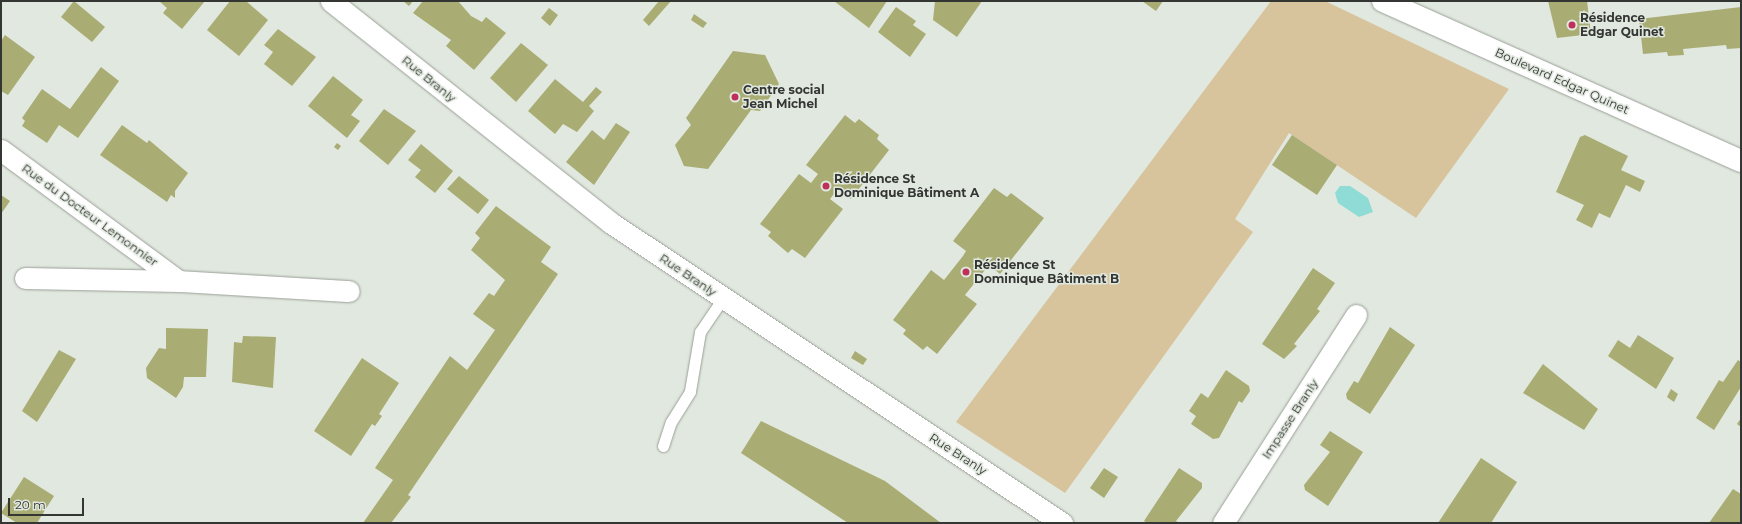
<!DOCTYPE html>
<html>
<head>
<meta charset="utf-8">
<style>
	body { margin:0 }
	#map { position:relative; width:1742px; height:524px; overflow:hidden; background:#e1e8df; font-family:Montserrat,sans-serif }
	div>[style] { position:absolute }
	.green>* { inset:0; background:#d7c49d }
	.water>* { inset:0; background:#8edcd5 }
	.building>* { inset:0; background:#a9ac73 }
	.roads { filter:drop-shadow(0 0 1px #999f97) drop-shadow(0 0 1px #999f97) }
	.lane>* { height:11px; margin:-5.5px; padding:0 5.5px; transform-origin:5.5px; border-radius:5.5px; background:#fff }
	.street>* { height:21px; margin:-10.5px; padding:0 10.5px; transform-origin:10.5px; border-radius:10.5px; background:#fff }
	.secondary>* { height:22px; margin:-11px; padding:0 11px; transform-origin:11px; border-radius:11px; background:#fff }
	.dots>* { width:11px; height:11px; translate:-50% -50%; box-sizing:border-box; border:2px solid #e1e8df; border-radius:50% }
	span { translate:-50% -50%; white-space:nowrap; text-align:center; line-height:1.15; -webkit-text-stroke:3px #e1e8df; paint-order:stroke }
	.poi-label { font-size:12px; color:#343633; font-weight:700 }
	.left { translate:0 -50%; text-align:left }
	.street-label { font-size:12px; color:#343633 }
	.frame { position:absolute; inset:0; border:2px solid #343633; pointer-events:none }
	.scale { position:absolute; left:8px; top:498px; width:76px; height:18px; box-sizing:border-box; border:2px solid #343633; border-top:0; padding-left:5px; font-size:12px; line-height:14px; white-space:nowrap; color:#343633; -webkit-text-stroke:3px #e1e8df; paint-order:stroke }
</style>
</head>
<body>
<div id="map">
	<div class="green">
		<i style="clip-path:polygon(1271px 1px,1325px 1px,1509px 89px,1416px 218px,1289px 133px,1235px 219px,1253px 232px,1065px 493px,956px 422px)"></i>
	</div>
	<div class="water">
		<i style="clip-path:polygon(1340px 186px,1350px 186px,1368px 198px,1373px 212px,1359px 217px,1338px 203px,1335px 193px)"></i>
	</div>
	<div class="building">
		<i style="clip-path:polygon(74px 1px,105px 27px,92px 42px,61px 17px)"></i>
		<i style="clip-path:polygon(159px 1px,205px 1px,182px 29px,163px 13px,167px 8px)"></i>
		<i style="clip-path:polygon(230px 1px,246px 1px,268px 20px,239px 56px,207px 30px)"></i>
		<i style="clip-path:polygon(403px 1px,413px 1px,409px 6px)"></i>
		<i style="clip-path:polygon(423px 1px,458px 1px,471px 16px,482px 22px,486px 17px,506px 33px,474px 70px,446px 46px,451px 40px,413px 13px)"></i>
		<i style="clip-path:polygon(659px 1px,671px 1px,649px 26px,643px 20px)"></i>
		<i style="clip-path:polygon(834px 1px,887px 1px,869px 28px)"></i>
		<i style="clip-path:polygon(935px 1px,982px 1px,957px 37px,933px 20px)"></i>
		<i style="clip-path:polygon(1142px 1px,1163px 1px,1156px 11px)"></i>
		<i style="clip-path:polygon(1548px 1px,1587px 1px,1591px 34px,1557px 38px)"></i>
		<i style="clip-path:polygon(896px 7px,916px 21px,913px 25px,926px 34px,910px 57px,878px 32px)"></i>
		<i style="clip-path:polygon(1741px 7px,1741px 48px,1727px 49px,1726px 45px,1683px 49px,1684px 55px,1668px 56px,1667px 52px,1643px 54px,1639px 19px)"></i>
		<i style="clip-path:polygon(549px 8px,558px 15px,550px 26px,541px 18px)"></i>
		<i style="clip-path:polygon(694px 14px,707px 23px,703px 28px,691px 20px)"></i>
		<i style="clip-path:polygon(278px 29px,316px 57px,292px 86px,264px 64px,273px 52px,264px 45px)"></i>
		<i style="clip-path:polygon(5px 35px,35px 57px,8px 95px,1px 91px,1px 41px)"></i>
		<i style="clip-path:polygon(521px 43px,548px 65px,516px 102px,490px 78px)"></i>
		<i style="clip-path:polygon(733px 51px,765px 55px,779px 84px,760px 111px,751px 110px,708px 169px,684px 166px,675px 145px,691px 125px,686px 118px)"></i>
		<i style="clip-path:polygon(101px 67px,119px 81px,78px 138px,59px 125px,47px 143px,22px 126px,25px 121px,22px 118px,42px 89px,70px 109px)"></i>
		<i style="clip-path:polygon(333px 76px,363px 100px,351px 115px,360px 121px,347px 138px,308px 106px)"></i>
		<i style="clip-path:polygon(555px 79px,583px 102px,596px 87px,602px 92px,589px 106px,594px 111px,577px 132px,563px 124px,555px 134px,528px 111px)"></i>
		<i style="clip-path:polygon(384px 109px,416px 131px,388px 165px,359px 141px)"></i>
		<i style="clip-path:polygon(845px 115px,855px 123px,859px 119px,879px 135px,877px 139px,889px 150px,851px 199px,838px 189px,830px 199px,843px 209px,805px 258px,792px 249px,788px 253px,768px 236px,771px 232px,760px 224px,799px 174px,811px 183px,818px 174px,806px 165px)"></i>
		<i style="clip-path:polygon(616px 123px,630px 132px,594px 185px,566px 162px,592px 130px,604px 140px)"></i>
		<i style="clip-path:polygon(122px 125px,147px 143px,149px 140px,188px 173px,175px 191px,175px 198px,171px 195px,167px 202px,100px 155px)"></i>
		<i style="clip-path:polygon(1292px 135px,1337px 165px,1317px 195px,1272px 165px)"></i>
		<i style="clip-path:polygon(1585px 135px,1628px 156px,1621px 170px,1645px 181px,1640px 192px,1626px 185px,1610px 218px,1599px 213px,1592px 228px,1576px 220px,1584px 205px,1556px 192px,1580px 137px)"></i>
		<i style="clip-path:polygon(337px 143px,341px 146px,338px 150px,334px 147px)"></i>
		<i style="clip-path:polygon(421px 144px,453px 171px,435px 193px,415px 177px,421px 170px,408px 160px)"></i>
		<i style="clip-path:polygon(459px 176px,489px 200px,478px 214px,447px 189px)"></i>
		<i style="clip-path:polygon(994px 188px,1007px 197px,1011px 193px,1044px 218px,1000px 274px,989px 265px,965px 295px,977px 304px,937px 354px,927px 346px,923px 350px,903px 334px,906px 330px,893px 320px,931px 270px,944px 280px,963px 256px,966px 251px,953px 241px)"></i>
		<i style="clip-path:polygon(1px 195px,10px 201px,1px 214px)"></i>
		<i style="clip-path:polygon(496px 206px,551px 247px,541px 262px,558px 274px,408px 495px,411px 497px,391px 523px,363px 523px,393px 480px,375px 468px,450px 356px,467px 370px,495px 330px,473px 314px,489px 293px,494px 296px,505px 280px,471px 250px,480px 238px,475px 233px)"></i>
		<i style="clip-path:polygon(1313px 268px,1335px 283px,1317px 309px,1320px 311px,1294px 344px,1297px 346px,1284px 359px,1262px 344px)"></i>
		<i style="clip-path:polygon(1390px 327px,1415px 345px,1370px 414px,1347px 399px,1346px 394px,1354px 381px,1358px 383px)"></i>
		<i style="clip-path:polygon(166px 328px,208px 329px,206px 377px,184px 377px,183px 387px,176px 398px,147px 378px,146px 368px,159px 348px,166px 349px)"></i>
		<i style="clip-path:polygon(1638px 335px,1674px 358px,1656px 389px,1608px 356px,1618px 340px,1630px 348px)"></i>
		<i style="clip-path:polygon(243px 336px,276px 337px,273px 388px,232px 382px,234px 342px,242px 343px)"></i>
		<i style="clip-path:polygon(59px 350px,76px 359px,37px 422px,22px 411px)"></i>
		<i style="clip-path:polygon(855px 351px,867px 359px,863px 365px,851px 358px)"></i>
		<i style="clip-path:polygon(362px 358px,399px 383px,379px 414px,382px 416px,375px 426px,372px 424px,351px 456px,314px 431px)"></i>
		<i style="clip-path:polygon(1738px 360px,1741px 362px,1741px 387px,1714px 430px,1696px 418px,1719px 380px,1723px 382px)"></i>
		<i style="clip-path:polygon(1543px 364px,1598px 409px,1584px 430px,1523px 393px)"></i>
		<i style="clip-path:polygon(1226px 370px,1249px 386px,1250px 391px,1242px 403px,1239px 401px,1219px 438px,1213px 439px,1191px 424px,1196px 416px,1189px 411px,1201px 393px,1208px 398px)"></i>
		<i style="clip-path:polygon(1671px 389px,1678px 394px,1674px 402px,1667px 397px)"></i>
		<i style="clip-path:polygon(1741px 418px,1741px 427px,1737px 424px)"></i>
		<i style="clip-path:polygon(761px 421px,885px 481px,941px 523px,848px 523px,741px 453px)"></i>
		<i style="clip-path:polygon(1330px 431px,1363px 452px,1328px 506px,1305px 490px,1304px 485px,1330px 452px,1320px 445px)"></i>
		<i style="clip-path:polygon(1481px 458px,1517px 482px,1491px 523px,1438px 523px)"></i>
		<i style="clip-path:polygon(1104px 468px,1118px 477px,1104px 498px,1090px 488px)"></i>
		<i style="clip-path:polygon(1179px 468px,1202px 483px,1202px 488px,1176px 521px,1179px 523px,1147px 523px,1144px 521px)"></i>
		<i style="clip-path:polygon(24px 477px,54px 496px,37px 523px,17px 523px,1px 513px)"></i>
		<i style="clip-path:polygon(1733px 489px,1741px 494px,1741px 523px,1709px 523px)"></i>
	</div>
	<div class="roads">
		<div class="lane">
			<i style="left:663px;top:446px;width:25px;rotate:-72deg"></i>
			<i style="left:671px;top:422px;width:36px;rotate:-58deg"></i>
			<i style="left:690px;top:391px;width:60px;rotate:-80.4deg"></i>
			<i style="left:700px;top:332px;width:41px;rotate:-55.9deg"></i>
		</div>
		<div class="street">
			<i style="left:331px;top:1px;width:357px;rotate:38.4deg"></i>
			<i style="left:611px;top:223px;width:542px;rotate:33.63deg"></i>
			<i style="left:1px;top:150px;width:221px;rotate:36.4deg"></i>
			<i style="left:25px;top:278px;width:154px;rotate:1.1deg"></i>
			<i style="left:179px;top:281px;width:170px;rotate:3.4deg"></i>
			<i style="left:1223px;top:523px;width:247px;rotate:-57.4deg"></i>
		</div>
		<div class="secondary">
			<i style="left:1383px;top:1px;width:392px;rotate:24.1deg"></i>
		</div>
	</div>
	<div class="dots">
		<i style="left:1572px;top:25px;background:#be2f5a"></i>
		<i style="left:735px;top:97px;background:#be2f5a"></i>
		<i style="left:826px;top:186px;background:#be2f5a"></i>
		<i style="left:966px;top:272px;background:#be2f5a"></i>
	</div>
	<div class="poi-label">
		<span class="left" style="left:1580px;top:25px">Résidence<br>Edgar Quinet</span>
		<span class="left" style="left:743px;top:97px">Centre social<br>Jean Michel</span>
		<span class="left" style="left:834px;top:186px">Résidence St<br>Dominique Bâtiment A</span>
		<span class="left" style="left:974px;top:272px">Résidence St<br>Dominique Bâtiment B</span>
	</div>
	<div class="street-label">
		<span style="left:429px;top:79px;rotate:39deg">Rue Branly</span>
		<span style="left:1562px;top:81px;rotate:24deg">Boulevard Edgar Quinet</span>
		<span style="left:90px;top:215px;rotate:36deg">Rue du Docteur Lemonnier</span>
		<span style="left:688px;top:275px;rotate:34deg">Rue Branly</span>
		<span style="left:1290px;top:419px;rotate:-57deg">Impasse Branly</span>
		<span style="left:958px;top:454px;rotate:33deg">Rue Branly</span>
	</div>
	<div class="frame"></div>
	<div class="scale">20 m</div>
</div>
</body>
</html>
